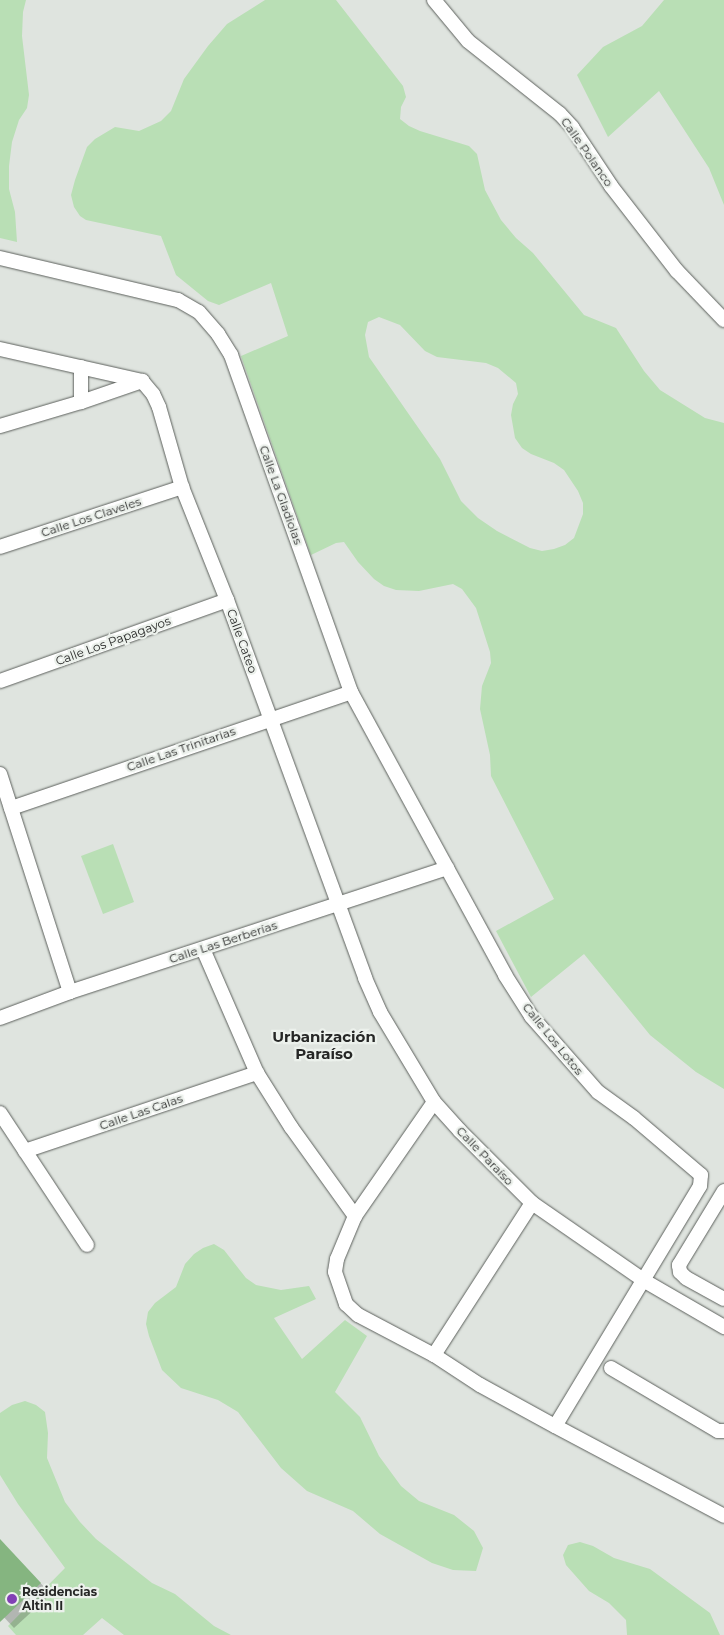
<!DOCTYPE html>
<html>
<head>
<meta charset="utf-8">
<style>
	body { margin:0 }
	#map { position:relative; width:724px; height:1635px; overflow:hidden; background:#dfe4df; font-family:Montserrat,sans-serif }
	div>[style] { position:absolute }
	.green>* { inset:0; background:#b9dfb5 }
	.shadow>* { inset:0; background:#0003 }
	.building>* { inset:0; background:#85b580 }
	.roads { filter:drop-shadow(0 0 1px #5c605c) drop-shadow(0 0 1px #5c605c) }
	.street>* { height:14px; margin:-7px; padding:0 7px; transform-origin:7px; border-radius:7px; background:#fff }
	.dots>* { width:14px; height:14px; translate:-50% -50%; box-sizing:border-box; border:2px solid #ecf1ec; border-radius:50% }
	span { translate:-50% -50%; white-space:nowrap; text-align:center; line-height:1.15; -webkit-text-stroke:4.5px #ecf1ec; paint-order:stroke }
	.street-label { font-size:12px; color:#262726 }
	.poi-label { font-size:12px; color:#262726; font-weight:700 }
	.left { translate:0 -50%; text-align:left }
	.quarter-label { font-size:15px; color:#262726; font-weight:700 }
</style>
</head>
<body>
<div id="map">
	<div class="green">
		<i style="clip-path:polygon(0 0,26px 0,23px 12px,22px 36px,29px 95px,27px 108px,19px 120px,12px 142px,9px 166px,9px 189px,15px 212px,17px 242px,0 238px)"></i>
		<i style="clip-path:polygon(evenodd,265px 0,336px 0,403px 86px,406px 97px,401px 107px,400px 119px,409px 126px,420px 131px,469px 146px,477px 154px,485px 190px,501px 220px,516px 238px,533px 253px,584px 315px,616px 328px,644px 371px,660px 390px,705px 418px,724px 423px,724px 1089px,696px 1072px,650px 1035px,584px 954px,531px 997px,496px 931px,554px 899px,491px 776px,490px 755px,480px 709px,482px 686px,491px 663px,490px 652px,476px 608px,462px 589px,453px 584px,419px 591px,396px 590px,384px 586px,374px 579px,358px 562px,344px 542px,336px 543px,311px 555px,241px 356px,288px 336px,271px 283px,219px 305px,208px 301px,176px 275px,161px 236px,86px 220px,80px 216px,74px 207px,71px 195px,75px 180px,87px 147px,95px 139px,115px 127px,139px 131px,161px 121px,171px 111px,184px 79px,208px 46px,227px 24px,265px 0,379px 317px,400px 325px,425px 351px,437px 357px,486px 363px,498px 368px,516px 383px,518px 394px,513px 404px,511px 415px,515px 438px,522px 448px,531px 454px,554px 463px,564px 470px,578px 491px,583px 503px,583px 514px,574px 538px,565px 545px,554px 549px,542px 551px,530px 548px,497px 531px,478px 518px,461px 501px,440px 459px,369px 357px,365px 335px,368px 322px,379px 317px)"></i>
		<i style="clip-path:polygon(664px 0,724px 0,724px 205px,709px 168px,659px 91px,608px 137px,577px 75px,603px 47px,642px 26px)"></i>
		<i style="clip-path:polygon(113px 844px,134px 902px,103px 914px,81px 856px)"></i>
		<i style="clip-path:polygon(214px 1244px,224px 1250px,246px 1278px,256px 1285px,281px 1290px,309px 1286px,316px 1299px,274px 1318px,302px 1359px,345px 1320px,367px 1336px,335px 1392px,360px 1417px,379px 1456px,401px 1486px,419px 1501px,454px 1515px,474px 1531px,483px 1548px,476px 1571px,453px 1570px,432px 1563px,380px 1534px,353px 1511px,307px 1491px,281px 1468px,238px 1412px,218px 1400px,181px 1388px,162px 1370px,149px 1336px,146px 1324px,148px 1312px,155px 1303px,176px 1287px,185px 1264px,194px 1254px,203px 1248px)"></i>
		<i style="clip-path:polygon(25px 1401px,36px 1405px,45px 1412px,48px 1433px,47px 1458px,65px 1502px,80px 1522px,96px 1539px,152px 1583px,175px 1594px,214px 1626px,231px 1635px,124px 1635px,102px 1618px,83px 1635px,16px 1635px,8px 1626px,65px 1568px,18px 1504px,0 1475px,0 1413px,12px 1405px)"></i>
		<i style="clip-path:polygon(580px 1542px,593px 1546px,614px 1558px,650px 1569px,710px 1613px,720px 1635px,627px 1635px,626px 1620px,609px 1603px,589px 1591px,566px 1565px,563px 1555px,568px 1545px)"></i>
	</div>
	<div class="shadow">
		<i style="clip-path:polygon(0 1541px,51px 1594px,14px 1628px,0 1613px)"></i>
	</div>
	<div class="building">
		<i style="clip-path:polygon(0 1539px,41px 1583px,0 1622px)"></i>
	</div>
	<div class="roads">
		<div class="street">
			<i style="left:434px;top:0;width:53px;rotate:50.3deg"></i>
			<i style="left:468px;top:41px;width:117px;rotate:38.4deg"></i>
			<i style="left:560px;top:114px;width:18px;rotate:47deg"></i>
			<i style="left:572px;top:127px;width:71px;rotate:56.5deg"></i>
			<i style="left:611px;top:186px;width:108px;rotate:52.2deg"></i>
			<i style="left:677px;top:271px;width:68px;rotate:46.2deg"></i>
			<i style="left:0;top:258px;width:183px;rotate:13.3deg"></i>
			<i style="left:178px;top:300px;width:24px;rotate:30deg"></i>
			<i style="left:199px;top:312px;width:29px;rotate:49deg"></i>
			<i style="left:218px;top:334px;width:25px;rotate:58deg"></i>
			<i style="left:231px;top:355px;width:358px;rotate:70.4deg"></i>
			<i style="left:351px;top:692px;width:322px;rotate:61.4deg"></i>
			<i style="left:505px;top:975px;width:49px;rotate:57.6deg"></i>
			<i style="left:531px;top:1016px;width:101px;rotate:48.6deg"></i>
			<i style="left:598px;top:1092px;width:44px;rotate:35.8deg"></i>
			<i style="left:634px;top:1118px;width:88px;rotate:40.4deg"></i>
			<i style="left:701px;top:1175px;width:11px;rotate:95deg"></i>
			<i style="left:700px;top:1186px;width:280px;rotate:121.1deg"></i>
			<i style="left:0;top:349px;width:146px;rotate:12.7deg"></i>
			<i style="left:142px;top:381px;width:17px;rotate:50deg"></i>
			<i style="left:153px;top:394px;width:14px;rotate:65deg"></i>
			<i style="left:159px;top:407px;width:83px;rotate:74deg"></i>
			<i style="left:182px;top:487px;width:122px;rotate:68.3deg"></i>
			<i style="left:227px;top:600px;width:402px;rotate:69.9deg"></i>
			<i style="left:365px;top:978px;width:37px;rotate:66deg"></i>
			<i style="left:380px;top:1012px;width:105px;rotate:59deg"></i>
			<i style="left:434px;top:1102px;width:39px;rotate:48deg"></i>
			<i style="left:460px;top:1131px;width:102px;rotate:45deg"></i>
			<i style="left:532px;top:1203px;width:135px;rotate:34.7deg"></i>
			<i style="left:643px;top:1280px;width:94px;rotate:30.1deg"></i>
			<i style="left:81px;top:367px;width:35px;rotate:90deg"></i>
			<i style="left:0;top:426px;width:84px;rotate:-16.5deg"></i>
			<i style="left:81px;top:402px;width:65px;rotate:-19deg"></i>
			<i style="left:0;top:547px;width:192px;rotate:-18.2deg"></i>
			<i style="left:0;top:681px;width:241px;rotate:-19.6deg"></i>
			<i style="left:0;top:774px;width:229px;rotate:72.2deg"></i>
			<i style="left:11px;top:808px;width:359px;rotate:-18.8deg"></i>
			<i style="left:203px;top:949px;width:135px;rotate:66.5deg"></i>
			<i style="left:257px;top:1073px;width:64px;rotate:57.8deg"></i>
			<i style="left:291px;top:1127px;width:110px;rotate:54.3deg"></i>
			<i style="left:0;top:1018px;width:75px;rotate:-20.4deg"></i>
			<i style="left:70px;top:992px;width:397px;rotate:-18.2deg"></i>
			<i style="left:434px;top:1102px;width:139px;rotate:124.7deg"></i>
			<i style="left:355px;top:1216px;width:47px;rotate:112.7deg"></i>
			<i style="left:337px;top:1259px;width:13px;rotate:99deg"></i>
			<i style="left:335px;top:1272px;width:34px;rotate:71deg"></i>
			<i style="left:346px;top:1304px;width:16px;rotate:43deg"></i>
			<i style="left:358px;top:1315px;width:86px;rotate:27.8deg"></i>
			<i style="left:434px;top:1355px;width:55px;rotate:33.1deg"></i>
			<i style="left:480px;top:1385px;width:85px;rotate:28.7deg"></i>
			<i style="left:555px;top:1426px;width:191px;rotate:28deg"></i>
			<i style="left:0;top:1113px;width:158px;rotate:56.6deg"></i>
			<i style="left:25px;top:1151px;width:245px;rotate:-18.6deg"></i>
			<i style="left:724px;top:1191px;width:87px;rotate:121.3deg"></i>
			<i style="left:679px;top:1265px;width:7px;rotate:82deg"></i>
			<i style="left:680px;top:1272px;width:8px;rotate:45deg"></i>
			<i style="left:686px;top:1278px;width:43px;rotate:28.9deg"></i>
			<i style="left:434px;top:1355px;width:181px;rotate:-57.2deg"></i>
			<i style="left:611px;top:1368px;width:124px;rotate:30.5deg"></i>
			<i style="left:718px;top:1431px;width:6px"></i>
		</div>
	</div>
	<div class="dots">
		<i style="left:12px;top:1599px;background:#8241b5"></i>
	</div>
	<div class="street-label">
		<span style="left:587px;top:152px;rotate:55deg">Calle Polanco</span>
		<span style="left:281px;top:495px;rotate:70deg">Calle La Gladiolas</span>
		<span style="left:91px;top:517px;rotate:-18deg">Calle Los Claveles</span>
		<span style="left:113px;top:641px;rotate:-20deg">Calle Los Papagayos</span>
		<span style="left:242px;top:641px;rotate:70deg">Calle Cateo</span>
		<span style="left:181px;top:749px;rotate:-19deg">Calle Las Trinitarias</span>
		<span style="left:223px;top:942px;rotate:-18deg">Calle Las Berberías</span>
		<span style="left:553px;top:1039px;rotate:51deg">Calle Los Lotos</span>
		<span style="left:141px;top:1112px;rotate:-19deg">Calle Las Calas</span>
		<span style="left:485px;top:1156px;rotate:46deg">Calle Paraíso</span>
	</div>
	<div class="poi-label">
		<span class="left" style="left:22px;top:1599px">Residencias<br>Altin II</span>
	</div>
	<div class="quarter-label">
		<span style="left:324px;top:1045px">Urbanización<br>Paraíso</span>
	</div>
</div>
</body>
</html>
